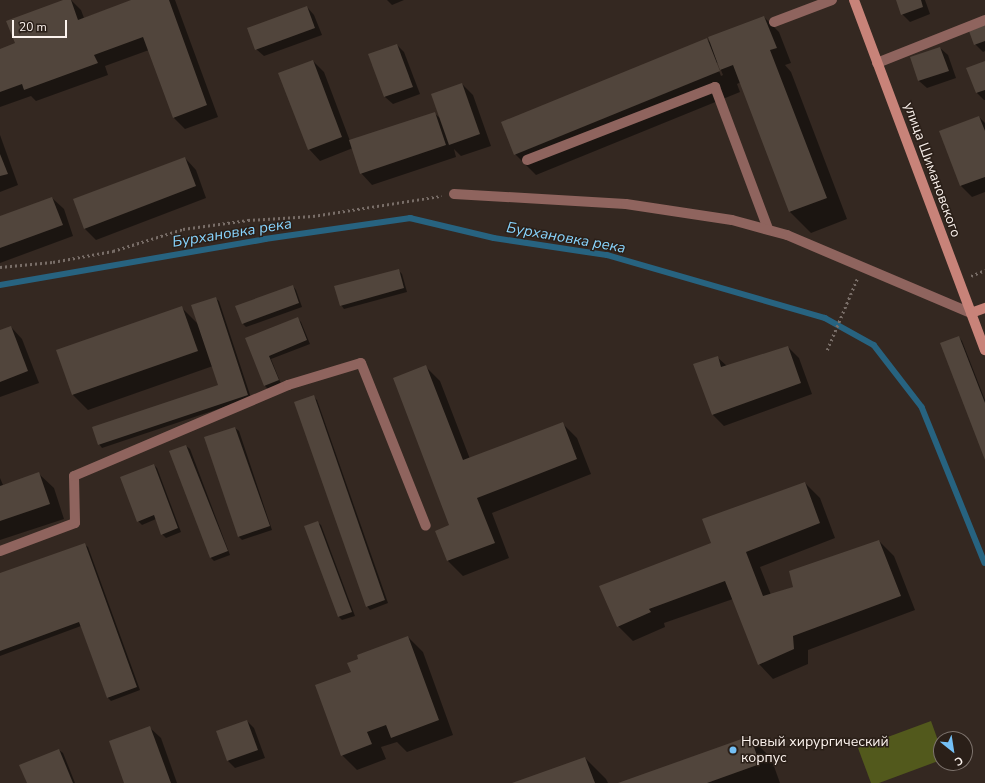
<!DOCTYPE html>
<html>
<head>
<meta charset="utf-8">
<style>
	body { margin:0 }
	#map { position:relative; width:985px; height:783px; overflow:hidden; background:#342821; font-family:"Nunito Sans",sans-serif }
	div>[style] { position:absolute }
	.green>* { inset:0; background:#52591c }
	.shadow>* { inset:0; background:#0007 }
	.stream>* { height:5.5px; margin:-2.75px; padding:0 2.75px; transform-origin:2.75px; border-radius:2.75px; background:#276380 }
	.building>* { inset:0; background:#51453c }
	.path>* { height:2.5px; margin-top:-1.25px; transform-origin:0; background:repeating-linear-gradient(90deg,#786d67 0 2px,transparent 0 5px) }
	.lane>* { height:10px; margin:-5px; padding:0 5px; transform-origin:5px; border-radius:5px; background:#8f645e }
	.street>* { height:10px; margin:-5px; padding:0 5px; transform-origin:5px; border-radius:5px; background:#8f645e }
	.secondary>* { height:10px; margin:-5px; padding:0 5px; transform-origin:5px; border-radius:5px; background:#c88379 }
	.dots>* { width:11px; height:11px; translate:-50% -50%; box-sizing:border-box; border:2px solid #2a1f18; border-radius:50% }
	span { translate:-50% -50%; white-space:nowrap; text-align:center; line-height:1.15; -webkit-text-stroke:3px #2a1f18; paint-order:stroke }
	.street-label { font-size:14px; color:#fcf3ee }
	.poi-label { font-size:14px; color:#fcf3ee }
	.left { translate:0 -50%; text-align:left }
	.water-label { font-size:15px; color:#88d4fd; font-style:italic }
	.north { position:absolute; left:933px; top:731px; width:40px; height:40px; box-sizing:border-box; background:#2a1f18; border:1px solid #7e746e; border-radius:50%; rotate:150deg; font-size:11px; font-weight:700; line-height:16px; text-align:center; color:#fcf3ee }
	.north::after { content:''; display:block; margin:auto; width:14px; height:18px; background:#74c0f6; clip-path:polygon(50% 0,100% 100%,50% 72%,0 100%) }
	.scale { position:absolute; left:12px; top:20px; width:55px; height:18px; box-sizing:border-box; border:2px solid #fcf3ee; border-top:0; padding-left:5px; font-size:12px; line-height:14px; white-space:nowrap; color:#fcf3ee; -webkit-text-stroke:3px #2a1f18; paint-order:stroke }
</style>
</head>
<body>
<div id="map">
	<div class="green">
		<i style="clip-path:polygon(931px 721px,941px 749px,941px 760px,879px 783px,871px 783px,858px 748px)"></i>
	</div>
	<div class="shadow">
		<i style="clip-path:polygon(65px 0,71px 0,81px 10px,84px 18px,134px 0,175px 0,218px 117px,185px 129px,174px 118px,149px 50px,105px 66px,108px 75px,36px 101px,31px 96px,0 107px,0 50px,16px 44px)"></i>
		<i style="clip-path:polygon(387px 0,404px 0,392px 5px)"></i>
		<i style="clip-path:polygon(897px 0,925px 0,930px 14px,910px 22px,902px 14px)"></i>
		<i style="clip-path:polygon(307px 7px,314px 15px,322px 35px,264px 56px,256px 49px)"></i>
		<i style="clip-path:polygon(evenodd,764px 17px,779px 32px,791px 63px,785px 65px,791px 72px,847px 219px,811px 233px,790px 212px,741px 82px,737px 84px,740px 92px,536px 175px,515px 154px,707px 39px,712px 44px,764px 17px,716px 63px,718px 63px,723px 75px,721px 76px,716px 63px)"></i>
		<i style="clip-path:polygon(985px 26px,985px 51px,983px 52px,975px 44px)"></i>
		<i style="clip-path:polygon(397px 45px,404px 52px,420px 94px,393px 104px,385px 97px,369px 55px)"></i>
		<i style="clip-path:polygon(940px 48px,948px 55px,956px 78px,927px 88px,919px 81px)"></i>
		<i style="clip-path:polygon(313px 61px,324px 72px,350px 141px,434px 113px,441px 119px,462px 84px,473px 95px,491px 146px,461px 156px,454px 149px,456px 157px,372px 185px,361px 173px,353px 148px,320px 161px,309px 149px)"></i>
		<i style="clip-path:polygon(985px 62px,985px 100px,984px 100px,977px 93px)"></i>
		<i style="clip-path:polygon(979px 117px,985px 123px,985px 192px,972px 197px,961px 186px)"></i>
		<i style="clip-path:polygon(0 135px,18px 185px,0 192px)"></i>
		<i style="clip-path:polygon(185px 158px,196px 170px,206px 198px,96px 240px,84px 228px)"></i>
		<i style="clip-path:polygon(52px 198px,64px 209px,73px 236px,0 263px,0 217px)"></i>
		<i style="clip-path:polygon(398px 270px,402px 274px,407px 292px,344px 309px,341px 305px)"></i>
		<i style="clip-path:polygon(293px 286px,296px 290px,302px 307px,246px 327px,243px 324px)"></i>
		<i style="clip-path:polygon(215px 298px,219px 301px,251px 398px,102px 448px,99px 444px,219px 385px,213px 366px,88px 410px,73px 395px,57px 351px,182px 308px,199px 325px)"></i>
		<i style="clip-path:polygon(297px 318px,301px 322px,310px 344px,271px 359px,281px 384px,268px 389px,265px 386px,246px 339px)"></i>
		<i style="clip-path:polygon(11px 327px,22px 339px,39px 383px,0 397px,0 331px)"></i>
		<i style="clip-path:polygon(959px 337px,962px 341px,985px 400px,985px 458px)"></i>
		<i style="clip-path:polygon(788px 347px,799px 358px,812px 394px,724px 426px,712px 414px,717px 357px,727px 366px)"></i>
		<i style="clip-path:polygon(425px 366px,440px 381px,470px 459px,562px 423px,577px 438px,591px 474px,492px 513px,509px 558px,463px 576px,448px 561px,437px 531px,450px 526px)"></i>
		<i style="clip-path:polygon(313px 396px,317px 400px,388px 603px,370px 610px,367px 606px)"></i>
		<i style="clip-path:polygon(235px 428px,239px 431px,272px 530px,242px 540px,239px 537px)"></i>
		<i style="clip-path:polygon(186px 446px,190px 449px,230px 555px,214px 561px,210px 557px)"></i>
		<i style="clip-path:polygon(154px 465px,157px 468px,181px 532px,166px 538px,162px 534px,156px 519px,142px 525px,138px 521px)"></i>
		<i style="clip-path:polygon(39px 474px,54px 488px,64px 519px,0 540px,0 478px,3px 485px)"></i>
		<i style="clip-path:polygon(805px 483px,820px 498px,835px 538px,760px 567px,771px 595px,794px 587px,879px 541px,894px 556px,915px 610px,808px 650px,808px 664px,773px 679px,759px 664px,733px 599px,664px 623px,665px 627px,633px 641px,618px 626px,712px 543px)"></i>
		<i style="clip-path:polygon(317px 522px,321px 525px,355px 616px,342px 620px,339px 617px,305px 526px)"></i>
		<i style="clip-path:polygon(84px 544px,88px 547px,140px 690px,111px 701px,107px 697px,81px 626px,0 656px,0 575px)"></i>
		<i style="clip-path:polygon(408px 637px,423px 652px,453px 735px,407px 752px,397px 742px,381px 747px,386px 759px,357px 770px,342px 755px,352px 673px)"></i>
		<i style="clip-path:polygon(247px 721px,254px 728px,265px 758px,235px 768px,228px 761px)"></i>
		<i style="clip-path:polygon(149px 727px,161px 738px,177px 783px,125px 783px)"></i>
		<i style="clip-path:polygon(750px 737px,771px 758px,780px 783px,621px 783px)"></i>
		<i style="clip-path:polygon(59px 750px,63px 753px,75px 783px,28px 783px)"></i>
		<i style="clip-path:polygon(585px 758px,606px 779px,608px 783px,515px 783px)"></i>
	</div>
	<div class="stream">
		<i style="left:0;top:285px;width:269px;rotate:-9.8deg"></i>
		<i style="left:265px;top:239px;width:147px;rotate:-8.2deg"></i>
		<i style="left:410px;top:218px;width:86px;rotate:13.4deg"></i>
		<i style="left:494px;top:238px;width:114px;rotate:8.6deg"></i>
		<i style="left:607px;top:255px;width:227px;rotate:16.1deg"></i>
		<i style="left:825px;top:318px;width:56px;rotate:28.9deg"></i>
		<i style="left:874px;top:345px;width:78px;rotate:52.3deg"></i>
		<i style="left:922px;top:407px;width:168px;rotate:68deg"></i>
	</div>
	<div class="building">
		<i style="clip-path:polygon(63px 0,71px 0,78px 20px,131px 0,169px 0,207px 105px,173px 118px,143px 37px,94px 55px,98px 63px,24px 90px,22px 84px,0 92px,0 49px,15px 43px,6px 21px)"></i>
		<i style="clip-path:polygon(896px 0,921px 0,923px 7px,901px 15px)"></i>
		<i style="clip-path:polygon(307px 6px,315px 28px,255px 50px,247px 28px)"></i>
		<i style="clip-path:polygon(764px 16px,777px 48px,770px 50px,827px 198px,789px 212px,733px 65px,720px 70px,708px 37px)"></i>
		<i style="clip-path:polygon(985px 25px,985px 41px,974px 45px,969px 31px)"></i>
		<i style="clip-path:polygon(707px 38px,720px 71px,514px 155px,501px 122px)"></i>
		<i style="clip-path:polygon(397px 44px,413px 87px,384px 97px,368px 54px)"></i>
		<i style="clip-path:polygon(940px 47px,949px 71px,918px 81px,910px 57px)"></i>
		<i style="clip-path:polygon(313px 60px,342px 137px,308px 150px,278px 73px)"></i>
		<i style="clip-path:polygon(985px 61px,985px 90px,976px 93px,966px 68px)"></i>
		<i style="clip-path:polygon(462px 83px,480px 134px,449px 145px,431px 94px)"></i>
		<i style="clip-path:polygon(435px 112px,446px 145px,360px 174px,349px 140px)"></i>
		<i style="clip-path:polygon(979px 116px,985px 131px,985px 177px,960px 186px,939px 131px)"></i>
		<i style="clip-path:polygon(0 154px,8px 174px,0 176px)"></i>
		<i style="clip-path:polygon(185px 157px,196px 186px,84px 229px,73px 199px)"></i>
		<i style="clip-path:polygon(52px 197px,63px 225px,0 248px,0 216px)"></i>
		<i style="clip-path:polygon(399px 269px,404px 288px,340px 306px,334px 286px)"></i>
		<i style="clip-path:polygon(293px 285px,299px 303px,242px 324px,235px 306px)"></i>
		<i style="clip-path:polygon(216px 297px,248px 395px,98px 445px,92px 427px,218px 385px,191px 305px)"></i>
		<i style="clip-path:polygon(182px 306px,198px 351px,72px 395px,56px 350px)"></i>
		<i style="clip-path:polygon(298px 317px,307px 340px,269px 356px,279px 380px,264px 386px,245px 338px)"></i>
		<i style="clip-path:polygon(11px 326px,28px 371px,0 382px,0 330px)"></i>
		<i style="clip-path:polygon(959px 336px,985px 403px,985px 460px,940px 343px)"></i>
		<i style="clip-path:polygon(788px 346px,801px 383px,712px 415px,693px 364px,718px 356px,721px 367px)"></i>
		<i style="clip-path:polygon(426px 365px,463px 460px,563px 422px,577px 459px,477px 498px,495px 543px,447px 561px,435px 531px,449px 525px,393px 378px)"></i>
		<i style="clip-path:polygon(314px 395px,385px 600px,366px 607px,294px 402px)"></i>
		<i style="clip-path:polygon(235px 427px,270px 526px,238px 537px,204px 437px)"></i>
		<i style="clip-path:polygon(186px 445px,228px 551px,210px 558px,169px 451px)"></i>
		<i style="clip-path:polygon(154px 464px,178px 528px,161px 535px,154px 515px,137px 522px,120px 477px)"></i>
		<i style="clip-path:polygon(39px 472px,50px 504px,0 521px,0 486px)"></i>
		<i style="clip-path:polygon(805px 482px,820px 523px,746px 552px,763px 596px,793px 587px,789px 571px,879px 540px,901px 596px,793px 636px,794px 649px,758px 665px,725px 581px,649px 609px,651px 612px,617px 627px,599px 586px,711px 543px,702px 519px)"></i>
		<i style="clip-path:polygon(318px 521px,352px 612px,338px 617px,304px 526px)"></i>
		<i style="clip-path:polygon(85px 543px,137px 687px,107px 698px,79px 622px,0 651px,0 573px)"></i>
		<i style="clip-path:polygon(408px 636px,439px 720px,391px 738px,386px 725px,367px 732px,372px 744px,341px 756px,315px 685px,351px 672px,347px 663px,358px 659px,357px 655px)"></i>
		<i style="clip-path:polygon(247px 720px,258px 750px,227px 761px,216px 731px)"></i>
		<i style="clip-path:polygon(150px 726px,171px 783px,124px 783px,109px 741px)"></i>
		<i style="clip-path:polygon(750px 736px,760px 764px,707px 783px,618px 783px)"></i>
		<i style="clip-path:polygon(59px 749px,73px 783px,27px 783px,19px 765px)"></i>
		<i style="clip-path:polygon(585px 757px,595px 783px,512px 783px)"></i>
	</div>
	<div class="path">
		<i style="left:0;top:267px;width:53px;rotate:-5.4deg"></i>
		<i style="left:53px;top:262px;width:61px;rotate:-10.4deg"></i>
		<i style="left:113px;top:251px;width:73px;rotate:-17.4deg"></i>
		<i style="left:183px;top:229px;width:66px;rotate:-7.9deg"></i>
		<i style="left:248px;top:220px;width:65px;rotate:-3.5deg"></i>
		<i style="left:313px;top:216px;width:130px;rotate:-8.9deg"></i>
		<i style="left:971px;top:276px;width:15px;rotate:-23deg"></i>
		<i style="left:827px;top:350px;width:77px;rotate:-67.1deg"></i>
	</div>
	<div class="lane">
		<i style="left:774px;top:22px;width:62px;rotate:-20.8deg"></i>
		<i style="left:527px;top:160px;width:202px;rotate:-21.2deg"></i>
		<i style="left:715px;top:87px;width:152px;rotate:69.5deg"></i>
		<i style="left:454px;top:194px;width:172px;rotate:3.3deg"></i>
		<i style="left:626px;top:204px;width:107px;rotate:8.6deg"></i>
		<i style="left:732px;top:220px;width:57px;rotate:15.3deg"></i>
		<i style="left:787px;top:235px;width:200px;rotate:23deg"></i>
		<i style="left:0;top:551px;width:80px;rotate:-20.5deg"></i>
		<i style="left:75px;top:523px;width:47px;rotate:-91.2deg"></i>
		<i style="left:74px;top:476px;width:233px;rotate:-23deg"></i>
		<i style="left:288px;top:385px;width:76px;rotate:-16.8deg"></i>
		<i style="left:361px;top:363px;width:175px;rotate:68.3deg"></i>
	</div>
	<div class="street">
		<i style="left:877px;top:63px;width:116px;rotate:-21.7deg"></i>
	</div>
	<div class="secondary">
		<i style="left:854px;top:0;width:374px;rotate:69.5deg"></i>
		<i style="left:971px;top:313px;width:15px;rotate:-20deg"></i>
	</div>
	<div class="dots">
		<i style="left:733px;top:750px;background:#74c0f6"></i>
	</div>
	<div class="street-label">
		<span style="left:932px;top:170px;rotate:70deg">улица Шимановского</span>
	</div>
	<div class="poi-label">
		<span class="left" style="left:741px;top:750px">Новый хирургический<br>корпус</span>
	</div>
	<div class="water-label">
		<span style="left:232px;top:233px;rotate:-9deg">Бурхановка река</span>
		<span style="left:566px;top:238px;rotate:10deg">Бурхановка река</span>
	</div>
	<div class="north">С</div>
	<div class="scale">20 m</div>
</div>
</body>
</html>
